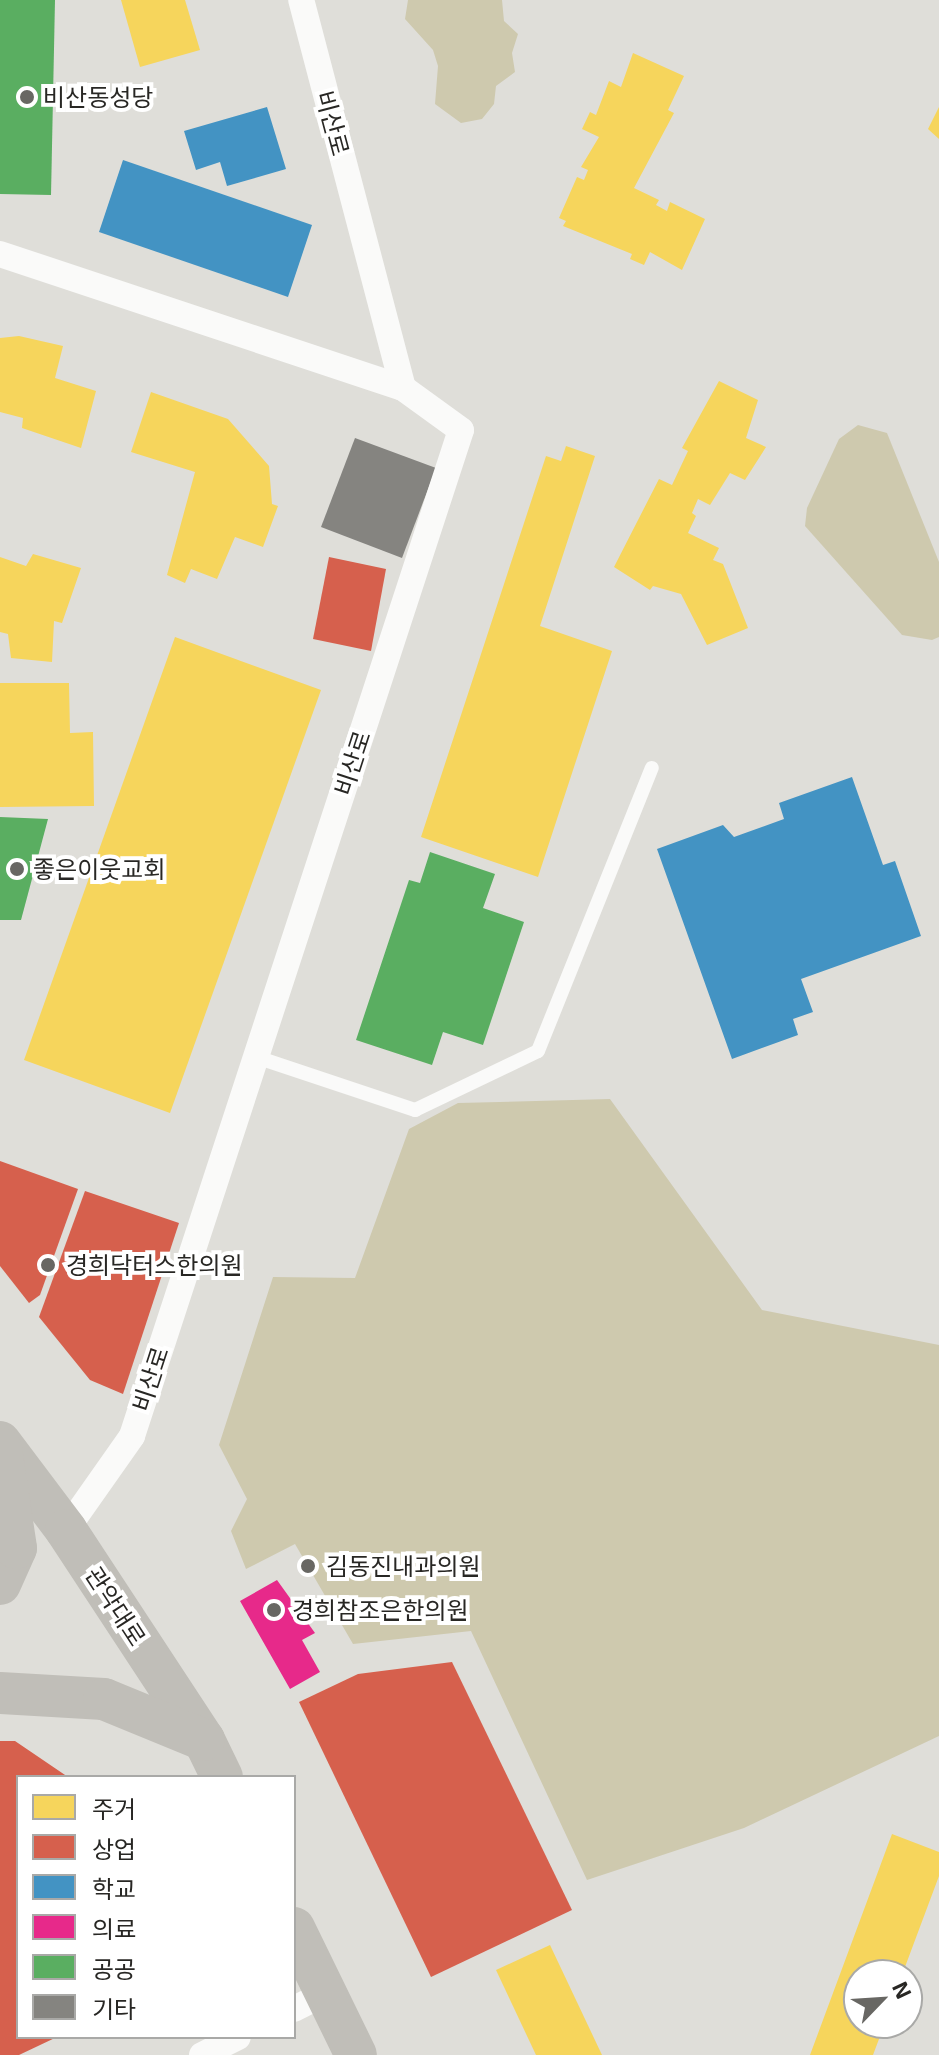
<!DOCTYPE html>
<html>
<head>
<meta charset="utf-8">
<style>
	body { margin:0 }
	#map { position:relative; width:939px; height:2055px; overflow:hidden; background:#dfded9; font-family:"Exo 2","Noto Sans KR",sans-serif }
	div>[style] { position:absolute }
	.green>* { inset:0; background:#cec9ae }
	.homes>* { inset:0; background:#f6d55c }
	.shops>* { inset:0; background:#d6604d }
	.schools>* { inset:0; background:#4393c3 }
	.health>* { inset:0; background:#e7298a }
	.public>* { inset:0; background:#5aae61 }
	.building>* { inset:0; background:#858480 }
	.service>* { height:14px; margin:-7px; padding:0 7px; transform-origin:7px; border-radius:7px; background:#fafaf9 }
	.minor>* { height:26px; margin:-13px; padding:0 13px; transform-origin:13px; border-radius:13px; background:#fafaf9 }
	.primary>* { height:42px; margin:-21px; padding:0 21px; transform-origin:21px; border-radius:21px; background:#c0beb8 }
	.dots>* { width:22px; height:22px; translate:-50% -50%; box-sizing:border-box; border:4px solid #fff; border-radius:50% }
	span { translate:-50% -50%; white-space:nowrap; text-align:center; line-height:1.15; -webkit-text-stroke:8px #fff; paint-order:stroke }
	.poi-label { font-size:24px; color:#282724 }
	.left { translate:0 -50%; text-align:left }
	.street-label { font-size:24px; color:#282724 }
	.legend { position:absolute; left:16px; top:1775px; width:280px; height:264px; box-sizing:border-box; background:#fff; border:2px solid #a9a9a7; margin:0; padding:10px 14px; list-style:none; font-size:24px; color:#282724 }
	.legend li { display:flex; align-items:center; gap:16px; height:40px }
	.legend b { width:40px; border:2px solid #a9a9a7 }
	.north { position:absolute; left:843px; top:1959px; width:80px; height:80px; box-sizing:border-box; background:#fff; border:2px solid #a9a9a7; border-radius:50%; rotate:65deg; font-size:22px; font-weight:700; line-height:32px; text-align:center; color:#282724 }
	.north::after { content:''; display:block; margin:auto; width:28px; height:36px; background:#686763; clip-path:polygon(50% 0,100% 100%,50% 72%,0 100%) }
</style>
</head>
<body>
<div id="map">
	<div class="green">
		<i style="clip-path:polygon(408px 0,502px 0,504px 21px,518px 34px,512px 53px,515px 72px,496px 86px,494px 104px,482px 119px,461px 123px,435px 104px,438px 66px,433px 50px,405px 19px)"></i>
		<i style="clip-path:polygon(858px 425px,887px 433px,939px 562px,939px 637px,932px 640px,902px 635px,805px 526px,807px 508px,839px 439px)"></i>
		<i style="clip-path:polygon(610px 1099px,762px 1310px,939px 1345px,939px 1736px,744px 1828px,587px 1880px,471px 1631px,353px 1644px,295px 1544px,246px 1569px,231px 1531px,247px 1499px,219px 1445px,273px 1277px,355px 1278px,409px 1129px,458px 1103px)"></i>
	</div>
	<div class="homes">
		<i style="clip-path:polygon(121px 0,185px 0,200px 50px,140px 67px)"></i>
		<i style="clip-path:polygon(633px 53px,684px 76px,668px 110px,674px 113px,634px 188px,659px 200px,656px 205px,667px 211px,670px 202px,705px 219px,682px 270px,650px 252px,644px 265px,630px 259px,632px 254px,563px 226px,566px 221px,559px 218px,577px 177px,584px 180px,588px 170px,581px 167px,599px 137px,582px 129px,590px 112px,596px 115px,609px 81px,621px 87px)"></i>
		<i style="clip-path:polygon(939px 107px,939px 139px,928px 129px)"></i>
		<i style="clip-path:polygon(19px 336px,63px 346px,55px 378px,96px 391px,81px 448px,22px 428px,23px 418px,0 412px,0 338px)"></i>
		<i style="clip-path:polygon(719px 381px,758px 400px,746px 438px,766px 447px,745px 480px,730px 473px,710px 505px,698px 499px,692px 513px,696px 516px,688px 533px,719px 548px,713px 560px,723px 564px,748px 628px,707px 645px,681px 594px,653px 586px,650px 590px,614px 567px,659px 479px,672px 485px,688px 451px,682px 448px)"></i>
		<i style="clip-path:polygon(151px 392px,228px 419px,269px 466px,272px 504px,278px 506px,263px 547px,235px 537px,217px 579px,191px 569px,185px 583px,167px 575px,195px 472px,131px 452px)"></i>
		<i style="clip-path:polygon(566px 446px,595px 456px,540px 626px,612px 651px,538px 877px,421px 837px,546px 456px,561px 461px)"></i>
		<i style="clip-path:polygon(33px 554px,81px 568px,62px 623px,54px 621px,52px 662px,11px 658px,8px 634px,0 632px,0 557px,26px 566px)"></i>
		<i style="clip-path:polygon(175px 637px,321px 690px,170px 1113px,24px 1060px)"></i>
		<i style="clip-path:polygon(0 683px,69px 683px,70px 733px,93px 732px,94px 806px,0 807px)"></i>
		<i style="clip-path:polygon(892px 1834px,939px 1852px,939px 1876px,902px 1975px,859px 1975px,859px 2023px,885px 2023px,873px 2055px,810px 2055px)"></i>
		<i style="clip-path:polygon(550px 1945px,602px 2055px,536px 2055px,496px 1970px)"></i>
	</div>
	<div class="shops">
		<i style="clip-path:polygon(329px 557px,386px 569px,371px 651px,313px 639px)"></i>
		<i style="clip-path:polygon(0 1161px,78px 1189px,40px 1295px,29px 1303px,0 1266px)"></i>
		<i style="clip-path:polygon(85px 1191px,179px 1223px,123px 1394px,90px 1380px,39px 1317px)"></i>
		<i style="clip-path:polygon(452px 1662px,572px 1910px,431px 1977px,299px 1702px,358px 1674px)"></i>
		<i style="clip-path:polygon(0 1741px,15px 1741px,68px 1777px,18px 1777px,18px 2037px,57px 2037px,19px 2055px,0 2055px)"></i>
	</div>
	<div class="schools">
		<i style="clip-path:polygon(267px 107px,286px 169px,227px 186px,220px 162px,196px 170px,184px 131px)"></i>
		<i style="clip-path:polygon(123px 160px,312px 225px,288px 297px,99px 232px)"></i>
		<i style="clip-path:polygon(852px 777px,883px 865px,895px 861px,921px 936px,801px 979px,813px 1012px,793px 1019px,798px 1035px,732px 1059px,657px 849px,723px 825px,734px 837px,784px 819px,779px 803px)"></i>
	</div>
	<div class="health">
		<i style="clip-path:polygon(277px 1580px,315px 1633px,302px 1640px,320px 1672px,290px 1689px,240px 1601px)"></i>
	</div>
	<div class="public">
		<i style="clip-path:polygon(0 0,55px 0,51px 195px,0 194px)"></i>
		<i style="clip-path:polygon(0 817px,48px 819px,21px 920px,0 920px)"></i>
		<i style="clip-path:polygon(430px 852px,495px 874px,483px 908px,524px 922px,483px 1045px,443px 1032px,432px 1065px,356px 1040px,409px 880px,420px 883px)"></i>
	</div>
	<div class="building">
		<i style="clip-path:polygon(355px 438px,436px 468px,402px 558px,321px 527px)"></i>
	</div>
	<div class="service">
		<i style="left:256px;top:1057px;width:168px;rotate:18.4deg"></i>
		<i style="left:415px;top:1110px;width:136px;rotate:-25.6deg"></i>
		<i style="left:538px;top:1051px;width:305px;rotate:-68.1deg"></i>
	</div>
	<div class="minor">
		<i style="left:0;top:254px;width:425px;rotate:18.4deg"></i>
		<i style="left:66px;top:1530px;width:115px;rotate:-54.9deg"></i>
		<i style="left:132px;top:1436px;width:1058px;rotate:-71.89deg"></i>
		<i style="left:461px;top:430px;width:72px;rotate:-144.1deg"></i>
		<i style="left:403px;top:388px;width:401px;rotate:-104.7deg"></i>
		<i style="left:294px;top:2009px;width:36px;rotate:-27deg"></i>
		<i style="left:202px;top:2055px;width:40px;rotate:-26.6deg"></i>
	</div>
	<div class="primary">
		<i style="left:0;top:1442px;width:110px;rotate:53.1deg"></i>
		<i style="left:66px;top:1530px;width:251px;rotate:56.7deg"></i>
		<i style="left:204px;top:1740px;width:41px;rotate:64.1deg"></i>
		<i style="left:0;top:1584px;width:39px;rotate:-66deg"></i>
		<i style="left:16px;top:1548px;width:100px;rotate:-98.6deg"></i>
		<i style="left:0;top:1693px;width:104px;rotate:3.3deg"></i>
		<i style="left:104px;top:1699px;width:108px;rotate:22.3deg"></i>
		<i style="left:294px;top:1928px;width:141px;rotate:64deg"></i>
	</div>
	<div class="dots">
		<i style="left:27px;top:97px;background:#686763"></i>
		<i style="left:17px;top:869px;background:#686763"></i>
		<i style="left:48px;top:1265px;background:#686763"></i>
		<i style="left:308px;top:1566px;background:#686763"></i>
		<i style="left:274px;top:1610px;background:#686763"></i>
	</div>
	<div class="poi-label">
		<span class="left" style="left:43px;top:97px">비산동성당</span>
		<span class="left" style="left:33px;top:869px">좋은이웃교회</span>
		<span class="left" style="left:66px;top:1265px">경희닥터스한의원</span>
		<span class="left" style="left:326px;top:1566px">김동진내과의원</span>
		<span class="left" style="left:292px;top:1610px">경희참조은한의원</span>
	</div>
	<div class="street-label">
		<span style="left:333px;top:123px;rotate:75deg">비산로</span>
		<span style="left:352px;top:763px;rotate:-72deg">비산로</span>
		<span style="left:150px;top:1379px;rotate:-72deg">비산로</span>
		<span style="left:116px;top:1606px;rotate:57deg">관악대로</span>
	</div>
	<ul class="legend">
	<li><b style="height:22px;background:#f6d55c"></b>주거</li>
	<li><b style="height:22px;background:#d6604d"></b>상업</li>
	<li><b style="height:22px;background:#4393c3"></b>학교</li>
	<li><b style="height:22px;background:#e7298a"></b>의료</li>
	<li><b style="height:22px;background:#5aae61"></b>공공</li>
	<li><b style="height:22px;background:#858480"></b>기타</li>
	</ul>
	<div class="north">N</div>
</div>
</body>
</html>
